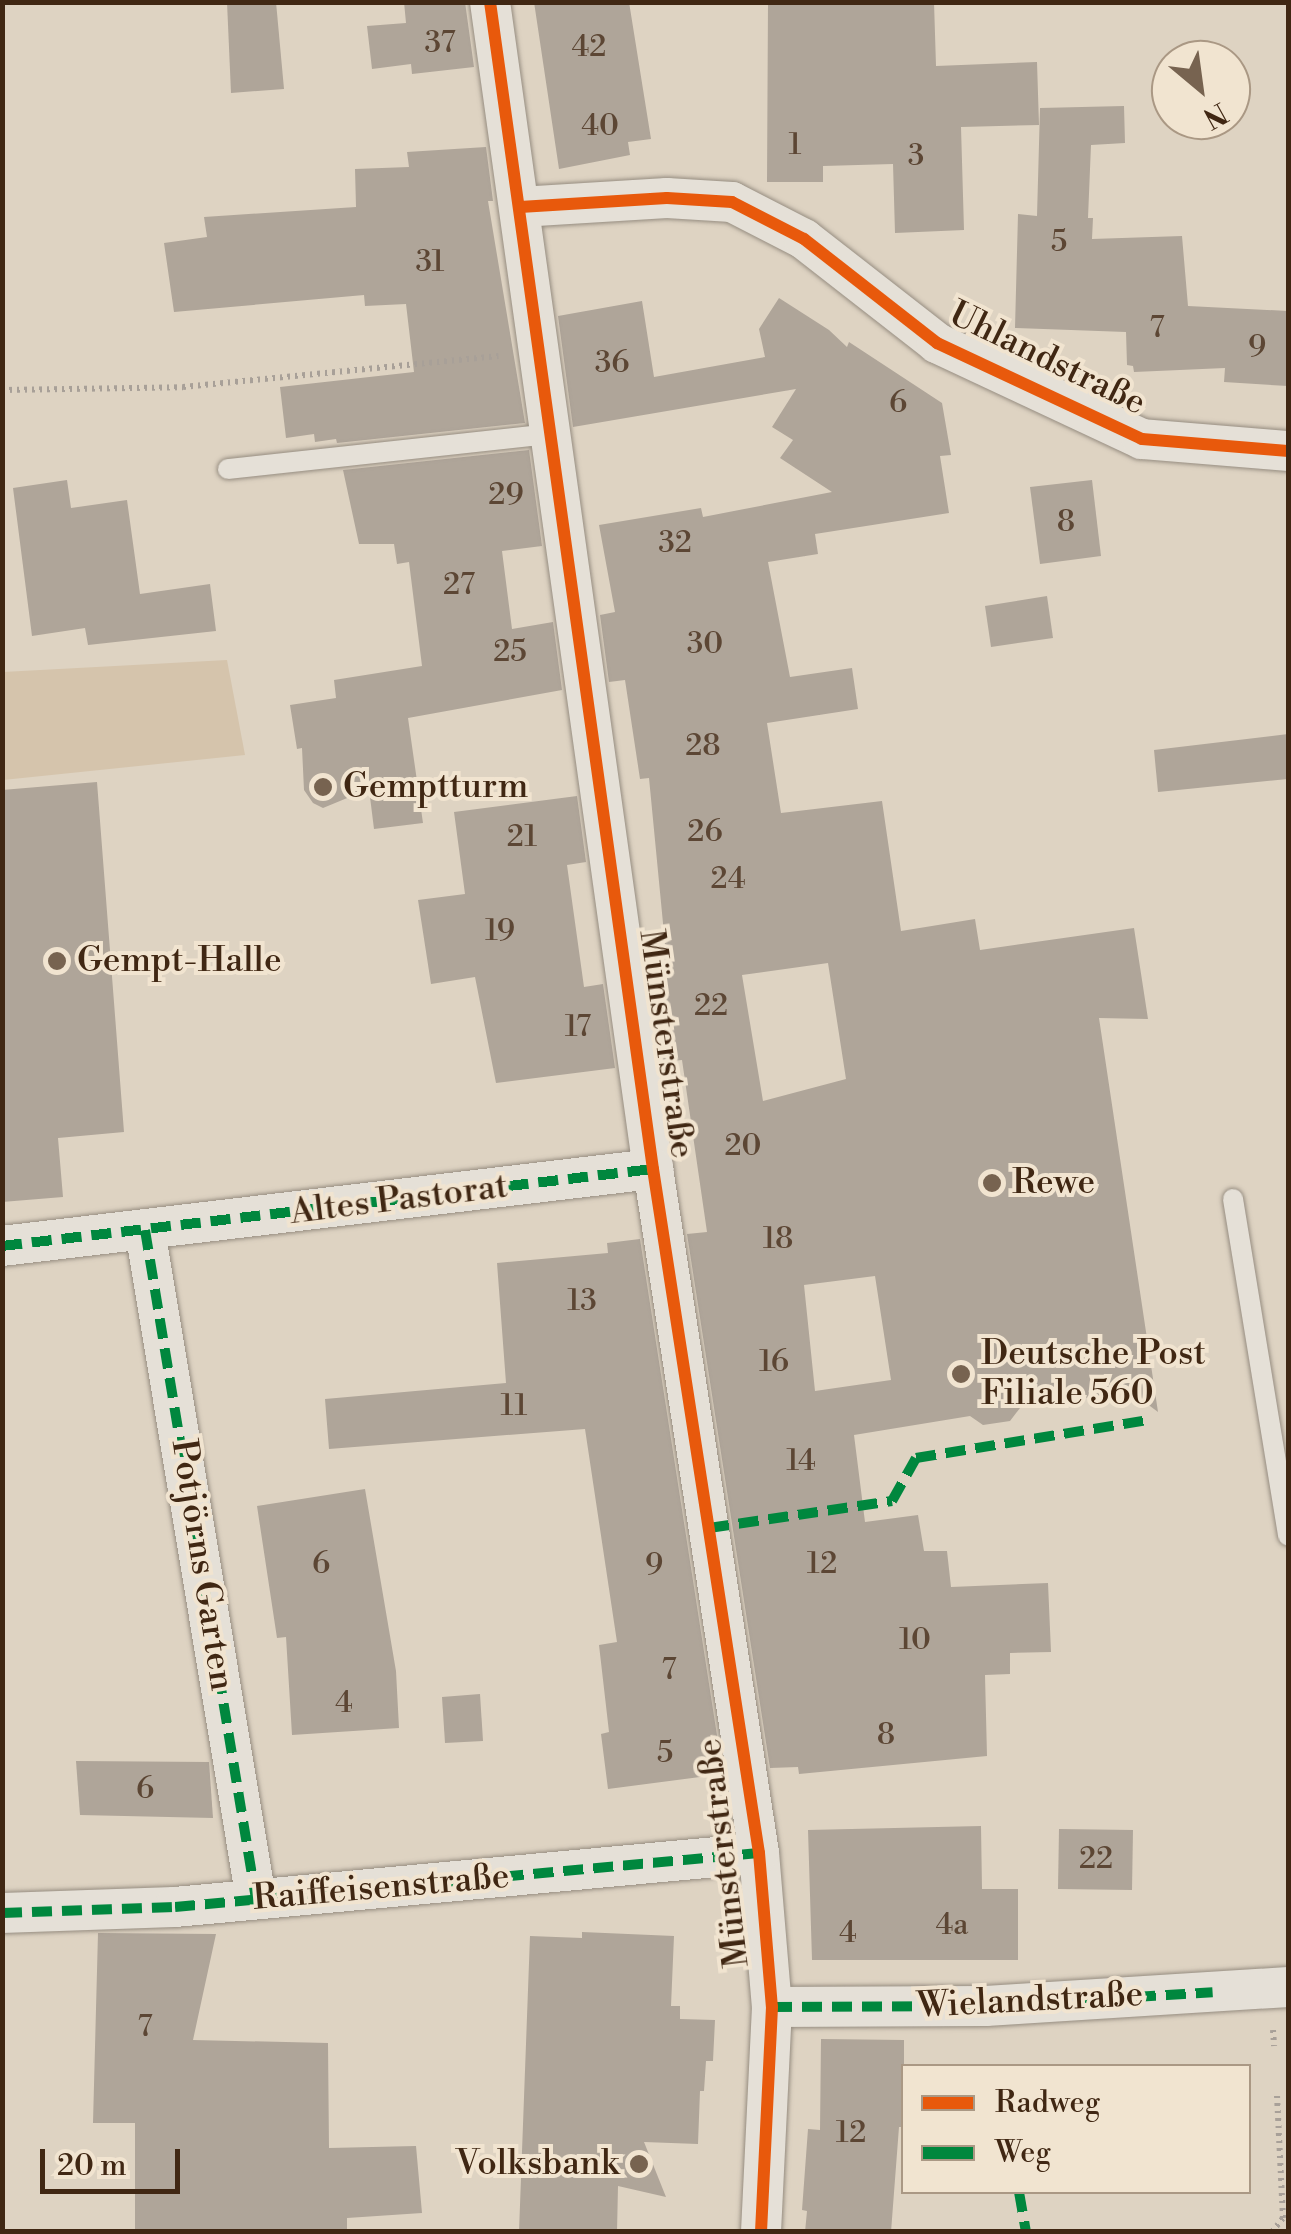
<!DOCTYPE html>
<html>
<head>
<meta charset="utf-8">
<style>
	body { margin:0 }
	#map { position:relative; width:1291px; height:2234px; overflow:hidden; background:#ded3c2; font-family:"Libre Bodoni",serif }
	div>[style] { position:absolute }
	.green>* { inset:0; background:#d5c4ac }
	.building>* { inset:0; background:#afa599 }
	.path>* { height:6px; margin-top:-3px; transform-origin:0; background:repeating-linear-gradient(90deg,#a8a098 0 2.5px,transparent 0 7.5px) }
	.roads { filter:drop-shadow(0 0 2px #968d81) drop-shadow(0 0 2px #968d81) }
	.lane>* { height:20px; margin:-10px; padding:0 10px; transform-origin:10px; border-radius:10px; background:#e5e0d7 }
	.street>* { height:40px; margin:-20px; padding:0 20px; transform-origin:20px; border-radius:20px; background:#e5e0d7 }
	.quiet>* { height:10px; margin-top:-5px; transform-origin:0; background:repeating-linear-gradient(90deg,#00873e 0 20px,transparent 0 30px) }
	.cycleway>* { height:12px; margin:-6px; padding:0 6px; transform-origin:6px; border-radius:6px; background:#e8590c }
	.dots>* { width:28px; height:28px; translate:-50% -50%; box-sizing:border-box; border:5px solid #f1e4d0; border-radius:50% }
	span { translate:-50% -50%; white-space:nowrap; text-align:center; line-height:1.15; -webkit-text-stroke:8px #f1e4d0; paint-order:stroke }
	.number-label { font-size:30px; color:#5c4634 }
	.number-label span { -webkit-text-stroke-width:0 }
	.street-label { font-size:35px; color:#402713 }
	.poi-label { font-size:35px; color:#402713 }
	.left { translate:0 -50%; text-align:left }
	.right { translate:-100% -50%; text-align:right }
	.frame { position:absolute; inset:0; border:5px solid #402713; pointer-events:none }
	.legend { position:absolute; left:901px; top:2064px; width:350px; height:130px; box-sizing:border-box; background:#f1e4d0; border:2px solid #aa9884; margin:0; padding:12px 18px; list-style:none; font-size:30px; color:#402713 }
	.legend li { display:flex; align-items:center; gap:20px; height:50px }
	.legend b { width:50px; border:2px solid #aa9884 }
	.north { position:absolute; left:1151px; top:40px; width:100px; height:100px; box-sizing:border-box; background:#f1e4d0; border:2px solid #aa9884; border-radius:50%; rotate:151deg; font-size:28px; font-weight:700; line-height:40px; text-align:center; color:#402713 }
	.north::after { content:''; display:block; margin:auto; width:35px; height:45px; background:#776350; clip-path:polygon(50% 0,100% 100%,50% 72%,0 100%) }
	.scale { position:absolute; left:40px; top:2149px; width:140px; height:45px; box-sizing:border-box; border:5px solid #402713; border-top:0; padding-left:12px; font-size:30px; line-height:35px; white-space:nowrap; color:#402713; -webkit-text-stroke:8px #f1e4d0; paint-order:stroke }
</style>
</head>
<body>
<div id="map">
	<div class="green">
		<i style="clip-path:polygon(227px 660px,245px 755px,3px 780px,3px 672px)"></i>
	</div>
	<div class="building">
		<i style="clip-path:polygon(227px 2px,276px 2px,284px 89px,231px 93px)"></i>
		<i style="clip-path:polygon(404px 2px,465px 2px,474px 67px,412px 74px,411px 64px,372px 69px,367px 26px,406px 23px)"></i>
		<i style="clip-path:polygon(534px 2px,629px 2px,651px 139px,628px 142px,630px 155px,559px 169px)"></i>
		<i style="clip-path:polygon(768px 2px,934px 2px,936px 66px,1037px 62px,1039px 125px,961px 127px,964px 230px,895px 233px,893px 164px,823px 166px,823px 182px,767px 182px)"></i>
		<i style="clip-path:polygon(1124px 106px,1125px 143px,1091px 145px,1088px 218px,1093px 218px,1092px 239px,1182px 236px,1188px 306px,1288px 311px,1288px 386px,1224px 382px,1225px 368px,1134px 372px,1133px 366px,1127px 365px,1126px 332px,1015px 328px,1018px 214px,1037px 216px,1040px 108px)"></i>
		<i style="clip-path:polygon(486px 147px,493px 201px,488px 201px,525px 423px,337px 443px,336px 439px,315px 442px,314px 434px,286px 438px,280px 387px,414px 372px,406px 304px,365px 306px,364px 295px,174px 312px,164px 243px,207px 237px,204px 217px,356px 207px,355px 169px,409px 167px,407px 152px)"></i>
		<i style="clip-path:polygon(evenodd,779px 298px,829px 330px,847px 347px,849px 342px,942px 403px,951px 455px,940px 456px,949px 513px,815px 534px,818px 554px,768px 562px,790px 677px,852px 668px,858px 709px,767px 723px,781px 813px,882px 801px,901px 931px,975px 919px,980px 950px,1134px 928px,1148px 1019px,1099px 1018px,1158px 1412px,1130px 1391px,1020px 1408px,1010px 1421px,983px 1425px,970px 1416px,854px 1435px,865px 1522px,918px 1515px,924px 1551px,947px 1551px,951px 1587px,1048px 1583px,1051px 1652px,1010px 1653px,1010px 1674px,985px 1675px,987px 1756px,799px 1774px,798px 1767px,770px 1768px,687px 1234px,707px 1232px,682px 1060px,662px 1062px,650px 977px,668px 975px,649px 778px,640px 779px,625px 680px,609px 682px,600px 615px,615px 612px,599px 525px,701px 508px,703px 517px,832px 492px,780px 458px,793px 440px,772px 427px,796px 389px,573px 427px,558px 316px,642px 301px,654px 377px,765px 357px,759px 329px,779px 298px,828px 963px,846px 1079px,763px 1101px,742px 975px,828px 963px,779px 298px,875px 1276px,891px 1380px,815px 1391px,804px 1285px,875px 1276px)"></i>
		<i style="clip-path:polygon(529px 450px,542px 546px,502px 551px,512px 629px,553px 622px,562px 690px,408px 718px,423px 823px,374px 829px,369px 789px,323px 808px,313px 803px,304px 790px,302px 748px,297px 749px,290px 705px,336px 698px,334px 680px,422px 666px,409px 562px,397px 564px,394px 544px,359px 544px,343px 470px)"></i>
		<i style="clip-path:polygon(67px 480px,71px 508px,127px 500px,140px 594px,210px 584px,216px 631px,88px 645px,85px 628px,32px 636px,13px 488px)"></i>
		<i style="clip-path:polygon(1092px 480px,1101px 556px,1040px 564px,1030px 487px)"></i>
		<i style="clip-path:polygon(1047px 596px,1053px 638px,991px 647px,985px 606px)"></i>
		<i style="clip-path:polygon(1288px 734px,1288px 779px,1158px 792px,1154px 750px)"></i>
		<i style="clip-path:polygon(97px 782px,124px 1132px,58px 1138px,63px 1197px,2px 1202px,2px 790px)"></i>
		<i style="clip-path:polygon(577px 796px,586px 862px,567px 865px,584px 987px,603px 984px,615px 1068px,496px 1083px,475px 977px,431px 984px,418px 900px,465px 894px,454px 812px)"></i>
		<i style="clip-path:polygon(640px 1239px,723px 1774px,608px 1789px,601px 1734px,609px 1732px,599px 1645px,617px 1642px,585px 1429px,329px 1449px,325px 1399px,506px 1383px,497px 1263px,608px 1253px,607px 1243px)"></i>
		<i style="clip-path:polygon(365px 1489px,396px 1671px,399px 1728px,292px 1735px,286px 1637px,277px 1638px,257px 1506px)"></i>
		<i style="clip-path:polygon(480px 1694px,483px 1741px,445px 1743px,442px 1697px)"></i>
		<i style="clip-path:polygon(76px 1761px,209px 1762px,213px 1818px,80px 1815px)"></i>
		<i style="clip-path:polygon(981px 1826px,982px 1889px,1018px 1889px,1018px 1960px,812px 1960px,808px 1830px)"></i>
		<i style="clip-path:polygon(1059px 1829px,1133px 1830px,1132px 1890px,1058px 1889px)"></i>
		<i style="clip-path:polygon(582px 1932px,674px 1936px,671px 2006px,680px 2006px,680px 2019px,715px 2020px,713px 2061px,706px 2061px,704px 2091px,700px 2091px,698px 2144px,644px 2142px,666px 2197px,618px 2186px,617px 2232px,519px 2232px,530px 1936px,582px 1938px)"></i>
		<i style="clip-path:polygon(98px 1933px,216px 1934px,193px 2040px,328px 2043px,329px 2148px,416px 2146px,422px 2213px,347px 2218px,347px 2232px,135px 2232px,135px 2123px,93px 2123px)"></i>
		<i style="clip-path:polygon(821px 2039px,904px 2040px,904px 2127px,899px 2127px,891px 2232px,805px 2232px,807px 2211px,802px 2210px,808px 2129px,820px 2130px)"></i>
	</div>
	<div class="path">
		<i style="left:2px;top:390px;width:181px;rotate:-0.9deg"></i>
		<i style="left:183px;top:387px;width:317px;rotate:-5.6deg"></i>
		<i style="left:1273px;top:2030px;width:16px;rotate:86deg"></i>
		<i style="left:1272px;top:2232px;width:18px;rotate:-52deg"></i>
		<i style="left:1283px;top:2218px;width:123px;rotate:-92.8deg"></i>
	</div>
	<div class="roads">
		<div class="lane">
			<i style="left:228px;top:469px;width:324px;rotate:-6.2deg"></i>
			<i style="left:1233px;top:1199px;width:341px;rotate:80.7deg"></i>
		</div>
		<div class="street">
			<i style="left:490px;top:2px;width:1178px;rotate:82.05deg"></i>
			<i style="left:653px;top:1169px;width:692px;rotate:81.19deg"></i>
			<i style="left:759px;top:1853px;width:155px;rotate:85.2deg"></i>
			<i style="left:772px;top:2007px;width:225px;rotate:92.8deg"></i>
			<i style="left:520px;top:207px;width:147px;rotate:-3.5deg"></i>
			<i style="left:667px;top:198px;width:65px;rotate:3.5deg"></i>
			<i style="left:732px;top:202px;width:81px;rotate:27.2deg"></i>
			<i style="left:804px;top:239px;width:169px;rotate:38deg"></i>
			<i style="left:937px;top:343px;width:226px;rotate:25.1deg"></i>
			<i style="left:1142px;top:439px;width:146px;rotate:4.7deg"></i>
			<i style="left:145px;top:1230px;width:678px;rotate:80.58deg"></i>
			<i style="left:2px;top:1246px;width:656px;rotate:-6.75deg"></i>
			<i style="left:2px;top:1913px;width:173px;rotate:-2deg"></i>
			<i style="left:175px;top:1907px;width:586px;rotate:-5.28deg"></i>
			<i style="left:772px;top:2007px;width:214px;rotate:-0.3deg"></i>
			<i style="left:986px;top:2006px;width:303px;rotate:-3.6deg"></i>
		</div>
	</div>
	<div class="quiet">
		<i style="left:145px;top:1230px;width:678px;rotate:80.58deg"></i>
		<i style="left:2px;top:1246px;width:656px;rotate:-6.75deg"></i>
		<i style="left:709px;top:1528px;width:185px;rotate:-8.4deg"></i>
		<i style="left:892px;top:1501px;width:49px;rotate:-60.8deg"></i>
		<i style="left:916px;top:1458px;width:236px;rotate:-9.3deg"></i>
		<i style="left:2px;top:1913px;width:173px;rotate:-2deg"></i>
		<i style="left:175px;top:1907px;width:586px;rotate:-5.28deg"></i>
		<i style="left:772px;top:2007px;width:214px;rotate:-0.3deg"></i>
		<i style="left:986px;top:2006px;width:227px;rotate:-3.5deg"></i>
		<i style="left:1019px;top:2192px;width:41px;rotate:80.1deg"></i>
	</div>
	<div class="cycleway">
		<i style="left:490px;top:2px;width:1178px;rotate:82.05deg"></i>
		<i style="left:653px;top:1169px;width:692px;rotate:81.19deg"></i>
		<i style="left:759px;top:1853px;width:155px;rotate:85.2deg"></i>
		<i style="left:772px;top:2007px;width:225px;rotate:92.8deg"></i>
		<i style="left:520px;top:207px;width:147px;rotate:-3.5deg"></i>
		<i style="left:667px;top:198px;width:65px;rotate:3.5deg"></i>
		<i style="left:732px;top:202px;width:81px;rotate:27.2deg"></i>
		<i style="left:804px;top:239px;width:169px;rotate:38deg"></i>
		<i style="left:937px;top:343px;width:226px;rotate:25.1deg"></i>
		<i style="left:1142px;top:439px;width:146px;rotate:4.7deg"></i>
	</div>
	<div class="dots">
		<i style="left:323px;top:787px;background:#776350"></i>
		<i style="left:57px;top:961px;background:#776350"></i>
		<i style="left:992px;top:1183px;background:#776350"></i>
		<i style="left:961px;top:1374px;background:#776350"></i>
		<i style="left:639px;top:2164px;background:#776350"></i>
	</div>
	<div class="number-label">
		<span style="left:440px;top:43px">37</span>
		<span style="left:589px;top:47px">42</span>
		<span style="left:600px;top:126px">40</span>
		<span style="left:795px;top:145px">1</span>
		<span style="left:916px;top:156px">3</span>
		<span style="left:1059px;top:242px">5</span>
		<span style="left:430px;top:262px">31</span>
		<span style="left:1157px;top:328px">7</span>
		<span style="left:1257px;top:347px">9</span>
		<span style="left:612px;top:363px">36</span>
		<span style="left:898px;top:403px">6</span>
		<span style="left:506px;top:495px">29</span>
		<span style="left:1066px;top:522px">8</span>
		<span style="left:675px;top:543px">32</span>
		<span style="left:459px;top:585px">27</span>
		<span style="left:705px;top:644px">30</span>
		<span style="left:510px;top:652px">25</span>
		<span style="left:703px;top:746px">28</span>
		<span style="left:705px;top:832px">26</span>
		<span style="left:522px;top:837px">21</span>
		<span style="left:728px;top:879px">24</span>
		<span style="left:500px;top:931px">19</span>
		<span style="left:711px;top:1006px">22</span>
		<span style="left:578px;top:1027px">17</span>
		<span style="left:743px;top:1146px">20</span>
		<span style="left:778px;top:1239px">18</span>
		<span style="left:582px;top:1301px">13</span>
		<span style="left:774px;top:1362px">16</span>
		<span style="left:514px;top:1406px">11</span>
		<span style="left:801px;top:1461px">14</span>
		<span style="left:321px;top:1564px">6</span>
		<span style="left:822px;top:1564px">12</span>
		<span style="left:654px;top:1565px">9</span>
		<span style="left:915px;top:1640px">10</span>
		<span style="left:669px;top:1670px">7</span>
		<span style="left:344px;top:1703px">4</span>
		<span style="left:886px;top:1735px">8</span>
		<span style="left:665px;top:1753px">5</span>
		<span style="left:145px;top:1789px">6</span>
		<span style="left:1096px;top:1859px">22</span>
		<span style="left:952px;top:1925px">4a</span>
		<span style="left:848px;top:1933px">4</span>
		<span style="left:145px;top:2027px">7</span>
		<span style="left:851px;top:2133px">12</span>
	</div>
	<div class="street-label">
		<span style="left:1047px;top:359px;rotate:26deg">Uhlandstraße</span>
		<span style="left:666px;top:1044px;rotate:82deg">Münsterstraße</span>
		<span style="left:399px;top:1200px;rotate:-7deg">Altes Pastorat</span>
		<span style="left:202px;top:1565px;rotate:81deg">Potjörns Garten</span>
		<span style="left:724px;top:1853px;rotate:-97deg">Münsterstraße</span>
		<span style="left:381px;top:1888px;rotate:-5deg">Raiffeisenstraße</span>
		<span style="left:1030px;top:2001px;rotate:-3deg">Wielandstraße</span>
	</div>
	<div class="poi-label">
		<span class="left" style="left:343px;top:787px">Gemptturm</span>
		<span class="left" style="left:77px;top:961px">Gempt-Halle</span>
		<span class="left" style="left:1012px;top:1183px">Rewe</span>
		<span class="left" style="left:981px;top:1374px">Deutsche Post<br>Filiale 560</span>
		<span class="right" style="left:619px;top:2164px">Volksbank</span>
	</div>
	<div class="frame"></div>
	<ul class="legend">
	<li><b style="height:12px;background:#e8590c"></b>Radweg</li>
	<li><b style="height:12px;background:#00873e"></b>Weg</li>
	</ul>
	<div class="north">N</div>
	<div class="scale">20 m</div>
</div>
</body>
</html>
